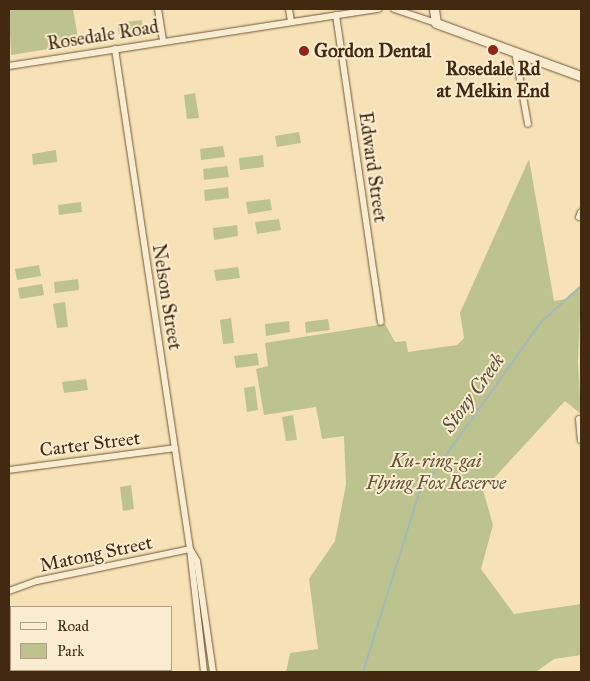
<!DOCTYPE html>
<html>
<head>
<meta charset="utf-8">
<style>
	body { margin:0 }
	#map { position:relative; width:590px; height:681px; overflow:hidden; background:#f7e2b7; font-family:"IM FELL Great Primer",serif }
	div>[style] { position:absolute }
	.green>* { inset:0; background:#bdc38e }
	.stream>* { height:2px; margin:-1px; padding:0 1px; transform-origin:1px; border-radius:1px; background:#a2bbba }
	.roads { filter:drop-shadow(0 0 1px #70573a) drop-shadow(0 0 1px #70573a) }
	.street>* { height:6px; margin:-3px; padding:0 3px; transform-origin:3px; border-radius:3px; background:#faecd0 }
	.secondary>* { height:9px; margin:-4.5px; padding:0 4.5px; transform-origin:4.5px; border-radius:4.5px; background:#faecd0 }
	.dots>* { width:14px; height:14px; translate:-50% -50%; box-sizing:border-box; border:2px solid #faecd0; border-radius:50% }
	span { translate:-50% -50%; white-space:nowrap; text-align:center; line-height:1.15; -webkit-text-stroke:4px #faecd0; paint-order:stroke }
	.street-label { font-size:19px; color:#432910 }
	.poi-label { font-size:19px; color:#432910; font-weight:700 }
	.left { translate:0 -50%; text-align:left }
	.park-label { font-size:19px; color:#625030; font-style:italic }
	.water-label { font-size:20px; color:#5b4e3a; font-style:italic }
	.frame { position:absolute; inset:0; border:10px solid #432910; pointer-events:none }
	.legend { position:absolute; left:10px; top:606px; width:162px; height:65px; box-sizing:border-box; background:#faecd0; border:1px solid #b19e83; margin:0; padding:6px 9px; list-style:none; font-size:15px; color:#432910 }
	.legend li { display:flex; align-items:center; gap:10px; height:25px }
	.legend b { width:25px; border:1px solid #b19e83 }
</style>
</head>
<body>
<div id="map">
	<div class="green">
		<i style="clip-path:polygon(9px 9px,73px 9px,79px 44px,11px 55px)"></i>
		<i style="clip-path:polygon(142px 20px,143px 31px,119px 34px,117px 23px)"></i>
		<i style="clip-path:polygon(195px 93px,199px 118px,187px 119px,184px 95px)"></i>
		<i style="clip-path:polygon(299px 132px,301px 143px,277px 147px,275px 136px)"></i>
		<i style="clip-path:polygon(223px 146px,225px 157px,201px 160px,200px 149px)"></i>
		<i style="clip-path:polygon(56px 150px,57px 162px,33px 165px,32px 154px)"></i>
		<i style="clip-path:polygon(263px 155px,264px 167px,240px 170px,239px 158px)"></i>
		<i style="clip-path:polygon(529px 159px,554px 301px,567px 299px,581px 286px,578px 362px,581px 414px,565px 401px,483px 490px,493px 525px,481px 569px,514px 614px,581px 604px,581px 655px,554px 659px,536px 672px,286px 672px,290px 653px,318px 649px,309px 579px,335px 541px,346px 484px,344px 436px,322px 439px,316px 407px,264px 415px,256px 369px,268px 366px,265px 343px,385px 324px,395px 342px,406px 341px,408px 352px,457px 345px,464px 338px,460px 313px)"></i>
		<i style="clip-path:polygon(227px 166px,229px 177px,204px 180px,203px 169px)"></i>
		<i style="clip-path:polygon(228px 187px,229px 198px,205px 201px,204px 190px)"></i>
		<i style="clip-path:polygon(270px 199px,272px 210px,248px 214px,246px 202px)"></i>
		<i style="clip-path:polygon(81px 202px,82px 212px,59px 215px,58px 205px)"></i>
		<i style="clip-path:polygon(279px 219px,281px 230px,257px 234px,255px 222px)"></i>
		<i style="clip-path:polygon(237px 225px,238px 236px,214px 240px,213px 228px)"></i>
		<i style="clip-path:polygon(39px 265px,41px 276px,17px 280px,15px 269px)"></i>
		<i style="clip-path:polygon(238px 267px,240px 278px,216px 281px,214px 270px)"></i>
		<i style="clip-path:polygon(78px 279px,79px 290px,55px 293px,54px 282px)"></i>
		<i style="clip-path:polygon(42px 284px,44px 295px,20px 299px,18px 288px)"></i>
		<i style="clip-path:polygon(65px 302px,68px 327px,57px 328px,53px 304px)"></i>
		<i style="clip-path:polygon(231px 318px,234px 343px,223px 344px,220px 320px)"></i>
		<i style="clip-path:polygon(328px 319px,330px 330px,306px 333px,305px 322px)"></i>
		<i style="clip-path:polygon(289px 321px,290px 332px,266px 336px,265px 324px)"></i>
		<i style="clip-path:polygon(257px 353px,259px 365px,236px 368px,234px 356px)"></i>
		<i style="clip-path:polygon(86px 379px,88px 390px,64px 393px,62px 382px)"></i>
		<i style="clip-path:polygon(255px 386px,258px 410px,247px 412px,244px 388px)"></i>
		<i style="clip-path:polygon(293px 415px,297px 440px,286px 441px,282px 417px)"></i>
		<i style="clip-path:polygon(131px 485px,134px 509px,123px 511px,120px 487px)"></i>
	</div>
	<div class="stream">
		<i style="left:363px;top:672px;width:188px;rotate:-72.6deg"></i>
		<i style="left:419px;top:493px;width:210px;rotate:-54.5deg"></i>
		<i style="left:541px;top:322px;width:54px;rotate:-42deg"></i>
	</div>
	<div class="roads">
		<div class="street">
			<i style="left:158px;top:9px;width:33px;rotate:81deg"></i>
			<i style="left:289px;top:9px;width:13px;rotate:81deg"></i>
			<i style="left:394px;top:9px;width:44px;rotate:18.4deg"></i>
			<i style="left:336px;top:15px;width:310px;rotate:81.7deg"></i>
			<i style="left:115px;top:49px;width:506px;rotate:81.47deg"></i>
			<i style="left:190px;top:549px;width:124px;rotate:83.5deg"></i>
			<i style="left:515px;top:52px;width:73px;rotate:79.8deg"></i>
			<i style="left:9px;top:66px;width:374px;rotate:-8.8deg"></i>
			<i style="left:579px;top:217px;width:5px;rotate:-68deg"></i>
			<i style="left:579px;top:419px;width:21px;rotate:85deg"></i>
			<i style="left:9px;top:470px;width:167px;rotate:-7.5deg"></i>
			<i style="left:190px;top:549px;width:14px;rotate:60deg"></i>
			<i style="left:197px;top:561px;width:112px;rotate:81.8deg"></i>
			<i style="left:9px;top:591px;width:30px;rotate:-20deg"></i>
			<i style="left:37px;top:581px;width:156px;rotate:-11.8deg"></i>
		</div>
		<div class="secondary">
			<i style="left:434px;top:9px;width:14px;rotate:82deg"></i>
			<i style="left:436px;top:23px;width:154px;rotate:20.1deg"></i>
		</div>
	</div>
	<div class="dots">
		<i style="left:493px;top:50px;background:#8f2418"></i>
		<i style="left:304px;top:51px;background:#8f2418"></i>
	</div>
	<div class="street-label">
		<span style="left:103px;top:35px;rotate:-9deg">Rosedale Road</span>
		<span style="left:373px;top:167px;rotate:82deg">Edward Street</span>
		<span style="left:167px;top:297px;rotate:81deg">Nelson Street</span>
		<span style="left:90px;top:444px;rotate:-7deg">Carter Street</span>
		<span style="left:96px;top:554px;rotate:-12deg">Matong Street</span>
	</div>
	<div class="poi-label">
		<span class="left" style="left:314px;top:51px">Gordon Dental</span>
		<span style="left:493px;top:80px">Rosedale Rd<br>at Melkin End</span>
	</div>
	<div class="park-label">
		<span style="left:436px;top:472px">Ku-ring-gai<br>Flying Fox Reserve</span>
	</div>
	<div class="water-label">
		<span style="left:473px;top:393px;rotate:-54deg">Stony Creek</span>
	</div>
	<div class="frame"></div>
	<ul class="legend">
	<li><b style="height:6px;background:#faecd0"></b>Road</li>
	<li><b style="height:14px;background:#bdc38e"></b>Park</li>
	</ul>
</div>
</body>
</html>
